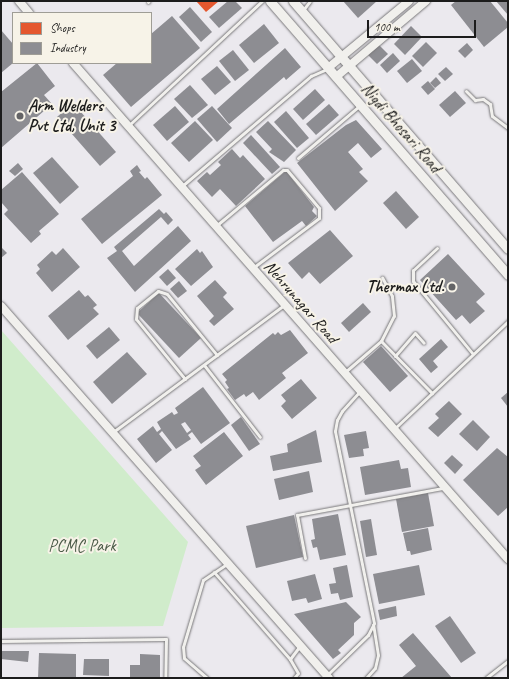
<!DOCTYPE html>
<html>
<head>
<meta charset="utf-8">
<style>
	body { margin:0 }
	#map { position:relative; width:509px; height:679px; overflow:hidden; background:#ebe9ee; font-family:Caveat,sans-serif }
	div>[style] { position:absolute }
	.green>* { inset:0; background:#d0eccb }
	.shops>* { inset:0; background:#e4572e }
	.industry>* { inset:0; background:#8d8d92 }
	.roads { filter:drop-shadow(0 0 1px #79787a) drop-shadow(0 0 1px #79787a) }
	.lane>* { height:3px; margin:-1.5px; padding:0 1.5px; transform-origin:1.5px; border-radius:1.5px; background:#f1f0ed }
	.secondary>* { height:8px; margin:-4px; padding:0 4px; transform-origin:4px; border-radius:4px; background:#f1f0ed }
	.primary>* { height:9px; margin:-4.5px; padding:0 4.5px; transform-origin:4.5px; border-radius:4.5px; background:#f1f0ed }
	.dots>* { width:11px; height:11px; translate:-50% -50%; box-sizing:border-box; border:2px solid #f7f3e8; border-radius:50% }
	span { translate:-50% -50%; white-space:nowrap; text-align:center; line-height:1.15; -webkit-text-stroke:4px #f7f3e8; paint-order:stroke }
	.poi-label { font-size:17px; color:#1c1c1c; font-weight:700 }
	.left { translate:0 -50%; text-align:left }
	.right { translate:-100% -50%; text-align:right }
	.street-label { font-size:17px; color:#1c1c1c }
	.park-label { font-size:17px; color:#4b5b48 }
	.frame { position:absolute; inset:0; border:2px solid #1c1c1c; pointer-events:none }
	.legend { position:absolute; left:12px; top:12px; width:140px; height:52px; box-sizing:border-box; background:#f7f3e8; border:1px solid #9f9d96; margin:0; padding:5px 7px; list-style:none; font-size:12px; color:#1c1c1c }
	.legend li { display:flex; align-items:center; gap:8px; height:20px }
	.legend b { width:20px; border:1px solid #9f9d96 }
	.scale { position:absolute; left:367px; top:20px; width:109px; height:18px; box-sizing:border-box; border:2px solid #1c1c1c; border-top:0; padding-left:5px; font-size:12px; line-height:14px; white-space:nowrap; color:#1c1c1c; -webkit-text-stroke:3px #f7f3e8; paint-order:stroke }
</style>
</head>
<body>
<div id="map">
	<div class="green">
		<i style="clip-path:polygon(1px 330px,188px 542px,163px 626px,1px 628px)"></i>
	</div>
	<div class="shops">
		<i style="clip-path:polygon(196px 1px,219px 1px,206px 12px)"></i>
	</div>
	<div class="industry">
		<i style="clip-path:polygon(228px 1px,235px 1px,242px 8px,219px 28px,209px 17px)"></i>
		<i style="clip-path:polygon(343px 1px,377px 1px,358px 18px)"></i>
		<i style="clip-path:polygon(456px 1px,490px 1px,508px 23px,508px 27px,484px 47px,451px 5px)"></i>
		<i style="clip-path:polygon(496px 1px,508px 1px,508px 15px)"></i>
		<i style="clip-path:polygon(190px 7px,212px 32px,201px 42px,179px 17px)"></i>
		<i style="clip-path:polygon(172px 16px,200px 48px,131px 107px,103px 75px,117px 63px,151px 63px,151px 34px)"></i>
		<i style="clip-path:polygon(264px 24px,279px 43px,254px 63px,239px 45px)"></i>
		<i style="clip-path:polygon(411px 26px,422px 37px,405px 55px,394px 44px)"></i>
		<i style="clip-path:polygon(1px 30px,13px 44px,13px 63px,1px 73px)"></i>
		<i style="clip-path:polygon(426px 42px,437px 53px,423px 67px,412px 56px)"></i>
		<i style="clip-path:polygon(467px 43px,473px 50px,465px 58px,458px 51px)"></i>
		<i style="clip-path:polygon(379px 45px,388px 54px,377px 64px,368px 55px)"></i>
		<i style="clip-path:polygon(285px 48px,301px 67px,286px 80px,284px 77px,229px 124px,217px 109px)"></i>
		<i style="clip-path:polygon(233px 50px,249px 70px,235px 81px,219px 61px)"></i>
		<i style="clip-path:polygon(393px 53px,400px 61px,387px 73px,380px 65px)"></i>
		<i style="clip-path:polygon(412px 59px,422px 71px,407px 83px,397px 71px)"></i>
		<i style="clip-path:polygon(37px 63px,55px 86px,44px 95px,52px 104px,1px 148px,1px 92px)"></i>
		<i style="clip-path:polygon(217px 66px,231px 82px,215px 95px,201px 79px)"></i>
		<i style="clip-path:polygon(446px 67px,453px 74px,445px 81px,438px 74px)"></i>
		<i style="clip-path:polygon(436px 77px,441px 83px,435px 88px,430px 83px)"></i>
		<i style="clip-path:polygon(428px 81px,435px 89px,428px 95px,421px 87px)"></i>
		<i style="clip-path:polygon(190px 85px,208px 105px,192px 118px,174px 99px)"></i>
		<i style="clip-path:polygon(315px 89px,325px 100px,303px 120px,293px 109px)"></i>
		<i style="clip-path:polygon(455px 91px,466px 103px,450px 117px,439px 105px)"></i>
		<i style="clip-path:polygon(73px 103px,116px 152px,100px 166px,57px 117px)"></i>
		<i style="clip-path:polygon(329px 104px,339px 115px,316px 135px,306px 124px)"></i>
		<i style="clip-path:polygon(175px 106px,189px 122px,167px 141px,153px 125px)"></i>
		<i style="clip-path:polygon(212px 106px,232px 128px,217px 142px,197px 119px)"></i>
		<i style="clip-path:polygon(286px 111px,309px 138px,297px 148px,274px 122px)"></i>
		<i style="clip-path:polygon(356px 120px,382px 149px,371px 158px,358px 143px,348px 152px,363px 169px,359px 172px,368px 181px,335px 211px,297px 163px,346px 125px)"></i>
		<i style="clip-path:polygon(195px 121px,213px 140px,189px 162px,171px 143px)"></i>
		<i style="clip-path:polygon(268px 121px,296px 150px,284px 162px,269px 152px,272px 149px,256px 132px)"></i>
		<i style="clip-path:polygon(251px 135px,280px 167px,272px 174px,243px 143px)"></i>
		<i style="clip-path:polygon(232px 149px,240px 158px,243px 155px,265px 179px,236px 206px,220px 189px,212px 197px,197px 181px,207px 172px,210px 175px,221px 165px,218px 162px)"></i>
		<i style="clip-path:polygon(52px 157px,79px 187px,60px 204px,33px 173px)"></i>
		<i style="clip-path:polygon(18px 163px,23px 169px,15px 176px,9px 171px)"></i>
		<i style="clip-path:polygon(137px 165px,141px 171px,139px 172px,145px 179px,147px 177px,162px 195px,102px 244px,81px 219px,133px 176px,130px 171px)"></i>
		<i style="clip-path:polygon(286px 171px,314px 207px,312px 211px,317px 216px,306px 226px,302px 221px,273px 242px,245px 206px)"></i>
		<i style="clip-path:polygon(22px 172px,59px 214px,39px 231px,41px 234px,31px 243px,4px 214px,8px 210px,1px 202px,1px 190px)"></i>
		<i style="clip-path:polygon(396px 191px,419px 217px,406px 229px,383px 203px)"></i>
		<i style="clip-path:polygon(159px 209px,164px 214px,166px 212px,173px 220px,168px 225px,161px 217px,122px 251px,134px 266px,178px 226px,191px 241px,135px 292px,107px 258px,117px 251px,114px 247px)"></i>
		<i style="clip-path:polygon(330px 230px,353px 256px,320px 284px,309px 272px,302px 279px,288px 263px)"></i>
		<i style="clip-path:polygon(1px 247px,7px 253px,1px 258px)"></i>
		<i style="clip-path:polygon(63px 248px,80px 267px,52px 292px,36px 273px,40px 269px,37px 265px,52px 251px,56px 255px)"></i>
		<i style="clip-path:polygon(197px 249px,200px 253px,202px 251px,213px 267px,191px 286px,175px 269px)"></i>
		<i style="clip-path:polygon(448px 254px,485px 294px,476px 302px,485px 311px,470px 324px,462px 315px,456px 320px,420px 280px)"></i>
		<i style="clip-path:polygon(168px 269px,176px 278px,167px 286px,159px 277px)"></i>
		<i style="clip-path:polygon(215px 280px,227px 293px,223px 297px,234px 309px,214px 326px,209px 321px,214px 316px,197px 296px)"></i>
		<i style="clip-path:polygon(179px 281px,187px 291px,178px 298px,170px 289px)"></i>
		<i style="clip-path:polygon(79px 290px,85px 297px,88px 295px,97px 305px,93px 308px,99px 314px,68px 340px,48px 316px)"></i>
		<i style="clip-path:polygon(159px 293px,201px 338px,179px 358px,137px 313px)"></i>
		<i style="clip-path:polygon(363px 303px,371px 312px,349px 332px,341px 323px)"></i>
		<i style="clip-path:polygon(109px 327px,120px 340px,97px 359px,86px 346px)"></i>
		<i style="clip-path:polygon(290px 330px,308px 353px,282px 373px,286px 378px,259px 400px,253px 392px,246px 397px,244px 394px,235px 400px,227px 389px,229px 388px,225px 382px,227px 380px,222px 374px,273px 333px,275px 335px,278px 332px,281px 335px)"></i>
		<i style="clip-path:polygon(441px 339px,448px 347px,433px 361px,438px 367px,431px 373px,419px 359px)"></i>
		<i style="clip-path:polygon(381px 346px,408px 376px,390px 392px,363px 362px)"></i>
		<i style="clip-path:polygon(127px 352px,147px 374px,112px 404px,93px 382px)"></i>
		<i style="clip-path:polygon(301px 379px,317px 398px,292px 419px,281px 406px,286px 401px,281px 395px)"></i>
		<i style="clip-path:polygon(evenodd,203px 387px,230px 423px,201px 444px,192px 432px,188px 435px,191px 439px,176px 449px,162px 431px,159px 434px,172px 450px,156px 463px,137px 439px,153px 426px,157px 432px,161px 429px,157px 422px,172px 412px,174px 415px,178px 413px,175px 408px,203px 387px,185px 422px,191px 430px,187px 433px,181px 424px,185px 422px)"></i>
		<i style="clip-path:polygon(508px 392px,508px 407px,501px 398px)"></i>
		<i style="clip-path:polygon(449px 401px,462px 414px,438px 437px,428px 428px,439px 418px,435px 414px)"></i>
		<i style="clip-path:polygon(241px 417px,260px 444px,249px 451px,231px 425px)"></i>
		<i style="clip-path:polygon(473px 420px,490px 437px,477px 451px,459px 434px)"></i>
		<i style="clip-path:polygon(316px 430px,322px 462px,273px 471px,270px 456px,288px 452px,287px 444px)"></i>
		<i style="clip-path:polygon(366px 431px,369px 448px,363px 449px,364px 456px,349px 458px,344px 435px)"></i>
		<i style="clip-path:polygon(224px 432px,243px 456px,206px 485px,195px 470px,201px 466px,193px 456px)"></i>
		<i style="clip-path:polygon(497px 448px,508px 457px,508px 507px,498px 516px,463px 480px)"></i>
		<i style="clip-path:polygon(452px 455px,463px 465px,455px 474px,444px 463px)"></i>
		<i style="clip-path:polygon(399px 460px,401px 469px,408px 468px,411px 487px,365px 495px,360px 467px)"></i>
		<i style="clip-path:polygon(309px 471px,313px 492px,279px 500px,274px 479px)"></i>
		<i style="clip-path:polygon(428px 493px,434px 526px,402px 532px,396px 499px)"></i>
		<i style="clip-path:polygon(338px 514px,346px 555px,320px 560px,317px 547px,313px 548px,311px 540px,315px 539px,312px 519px)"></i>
		<i style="clip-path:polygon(294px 515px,303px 557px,256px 568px,246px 526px)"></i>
		<i style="clip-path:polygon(371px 519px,377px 555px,366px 557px,360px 521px)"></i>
		<i style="clip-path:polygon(428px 528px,432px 550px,411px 555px,410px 551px,407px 551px,403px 533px)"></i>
		<i style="clip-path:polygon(347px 565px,353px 597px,340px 600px,338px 593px,331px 594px,329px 584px,336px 583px,333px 568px)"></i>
		<i style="clip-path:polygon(419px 565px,425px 595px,379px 604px,373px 574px)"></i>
		<i style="clip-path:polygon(315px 574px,322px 599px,308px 603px,306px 598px,292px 601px,287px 581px)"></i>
		<i style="clip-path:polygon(346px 602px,361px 617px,354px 623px,354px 635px,338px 650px,341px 653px,333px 659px,294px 614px)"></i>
		<i style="clip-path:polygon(396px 606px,397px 616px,380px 620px,378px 610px)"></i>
		<i style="clip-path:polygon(450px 616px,476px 653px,461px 663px,435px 626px)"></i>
		<i style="clip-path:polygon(413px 633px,452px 678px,401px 678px,416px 666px,399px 645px)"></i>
		<i style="clip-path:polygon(1px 651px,29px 651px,28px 662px,1px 659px)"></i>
		<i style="clip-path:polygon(39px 653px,76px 654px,76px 678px,38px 678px)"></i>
		<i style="clip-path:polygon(140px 654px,160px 655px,160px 678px,130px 678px,130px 665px,140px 665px)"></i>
		<i style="clip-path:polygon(84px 659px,109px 659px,109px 676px,83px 675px)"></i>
	</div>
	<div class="roads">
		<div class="lane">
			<i style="left:148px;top:2px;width:1px;rotate:-45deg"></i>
			<i style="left:303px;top:10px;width:11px;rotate:-52deg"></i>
			<i style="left:466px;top:91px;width:13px;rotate:45deg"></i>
			<i style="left:475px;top:100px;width:8px;rotate:-7deg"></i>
			<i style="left:483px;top:99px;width:9px;rotate:36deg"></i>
			<i style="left:490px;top:104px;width:12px;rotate:81deg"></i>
			<i style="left:492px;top:116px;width:20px;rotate:37deg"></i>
			<i style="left:129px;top:125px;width:182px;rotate:-43deg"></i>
			<i style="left:298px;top:158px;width:80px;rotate:-40.4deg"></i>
			<i style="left:182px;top:186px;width:170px;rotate:-40.5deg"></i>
			<i style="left:311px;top:76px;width:17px;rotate:-24deg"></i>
			<i style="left:217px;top:225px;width:86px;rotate:-39.8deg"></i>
			<i style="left:283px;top:170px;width:4px"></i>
			<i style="left:287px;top:170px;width:50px;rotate:49.9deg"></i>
			<i style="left:319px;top:208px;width:10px;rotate:90deg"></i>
			<i style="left:319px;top:218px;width:81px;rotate:143deg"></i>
			<i style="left:437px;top:248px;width:33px;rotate:137deg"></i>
			<i style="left:413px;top:270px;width:11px;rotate:90deg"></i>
			<i style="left:413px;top:281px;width:94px;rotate:50.6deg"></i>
			<i style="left:381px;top:341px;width:73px;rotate:45.6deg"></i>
			<i style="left:395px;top:356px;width:30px;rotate:-49deg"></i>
			<i style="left:415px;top:333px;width:13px;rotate:48deg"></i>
			<i style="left:204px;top:365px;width:91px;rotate:52.1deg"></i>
			<i style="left:345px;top:372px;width:48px;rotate:-40.7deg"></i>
			<i style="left:381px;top:341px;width:28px;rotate:-63deg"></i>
			<i style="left:394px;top:316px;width:20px;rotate:-96deg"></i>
			<i style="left:392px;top:296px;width:21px;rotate:-118deg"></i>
			<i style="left:185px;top:379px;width:77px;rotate:-129.2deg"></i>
			<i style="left:136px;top:319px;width:11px;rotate:-85deg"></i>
			<i style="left:137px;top:308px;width:27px;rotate:-39deg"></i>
			<i style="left:158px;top:291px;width:9px;rotate:18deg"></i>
			<i style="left:167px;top:294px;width:79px;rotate:50.7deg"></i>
			<i style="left:395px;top:428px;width:156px;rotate:-43.4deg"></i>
			<i style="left:113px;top:432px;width:213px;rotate:-36.6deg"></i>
			<i style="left:305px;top:558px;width:44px;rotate:-100.5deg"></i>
			<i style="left:297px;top:515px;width:148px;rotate:-10.5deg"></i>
			<i style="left:214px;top:572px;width:116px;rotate:48.9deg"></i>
			<i style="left:1px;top:641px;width:165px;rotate:-0.7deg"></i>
			<i style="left:166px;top:639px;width:39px;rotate:91deg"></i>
			<i style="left:328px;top:674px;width:56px;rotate:-44.3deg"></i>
			<i style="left:368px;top:635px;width:13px;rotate:-63deg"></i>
			<i style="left:374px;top:623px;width:196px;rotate:-101.5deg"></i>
			<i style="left:335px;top:431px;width:11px;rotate:-80deg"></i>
			<i style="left:337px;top:420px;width:10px;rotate:-61deg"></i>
			<i style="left:342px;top:411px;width:27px;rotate:-48deg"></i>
			<i style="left:207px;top:678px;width:30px;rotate:-139deg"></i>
			<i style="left:184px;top:658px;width:11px;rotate:-95deg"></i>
			<i style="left:183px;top:647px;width:70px;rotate:-73.4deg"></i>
			<i style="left:203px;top:580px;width:29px;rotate:-34deg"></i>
			<i style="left:294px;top:678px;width:6px;rotate:-51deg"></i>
			<i style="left:298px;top:673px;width:16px;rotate:-120deg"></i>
			<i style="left:290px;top:659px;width:15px;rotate:-53deg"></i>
			<i style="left:366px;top:678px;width:13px;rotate:-48deg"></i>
			<i style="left:375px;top:668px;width:13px;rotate:-77deg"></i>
			<i style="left:378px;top:655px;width:31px;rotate:-99deg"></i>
			<i style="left:486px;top:678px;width:28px;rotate:-38deg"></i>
		</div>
		<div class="secondary">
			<i style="left:19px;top:1px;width:16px;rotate:50deg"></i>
			<i style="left:73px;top:63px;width:660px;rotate:48.75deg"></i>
			<i style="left:328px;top:68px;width:105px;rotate:-39.6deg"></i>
			<i style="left:336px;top:77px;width:118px;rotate:-40.2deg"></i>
			<i style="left:1px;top:306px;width:496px;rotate:48.6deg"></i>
		</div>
		<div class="primary">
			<i style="left:270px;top:1px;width:363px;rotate:49deg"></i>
			<i style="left:293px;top:1px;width:328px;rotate:49.1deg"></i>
		</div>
	</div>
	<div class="dots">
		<i style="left:20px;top:116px;background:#646466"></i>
		<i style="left:452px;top:287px;background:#646466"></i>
	</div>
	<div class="poi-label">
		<span class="left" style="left:28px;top:116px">Arm Welders<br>Pvt Ltd, Unit 3</span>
		<span class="right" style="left:444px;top:287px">Thermax Ltd.</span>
	</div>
	<div class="street-label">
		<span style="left:401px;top:128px;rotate:49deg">Nigdi Bhosari Road</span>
		<span style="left:301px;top:302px;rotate:49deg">Nehrunagar Road</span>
	</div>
	<div class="park-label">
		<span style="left:82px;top:546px">PCMC Park</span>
	</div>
	<div class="frame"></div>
	<ul class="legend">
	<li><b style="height:11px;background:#e4572e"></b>Shops</li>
	<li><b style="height:11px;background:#8d8d92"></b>Industry</li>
	</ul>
	<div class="scale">100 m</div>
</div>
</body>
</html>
